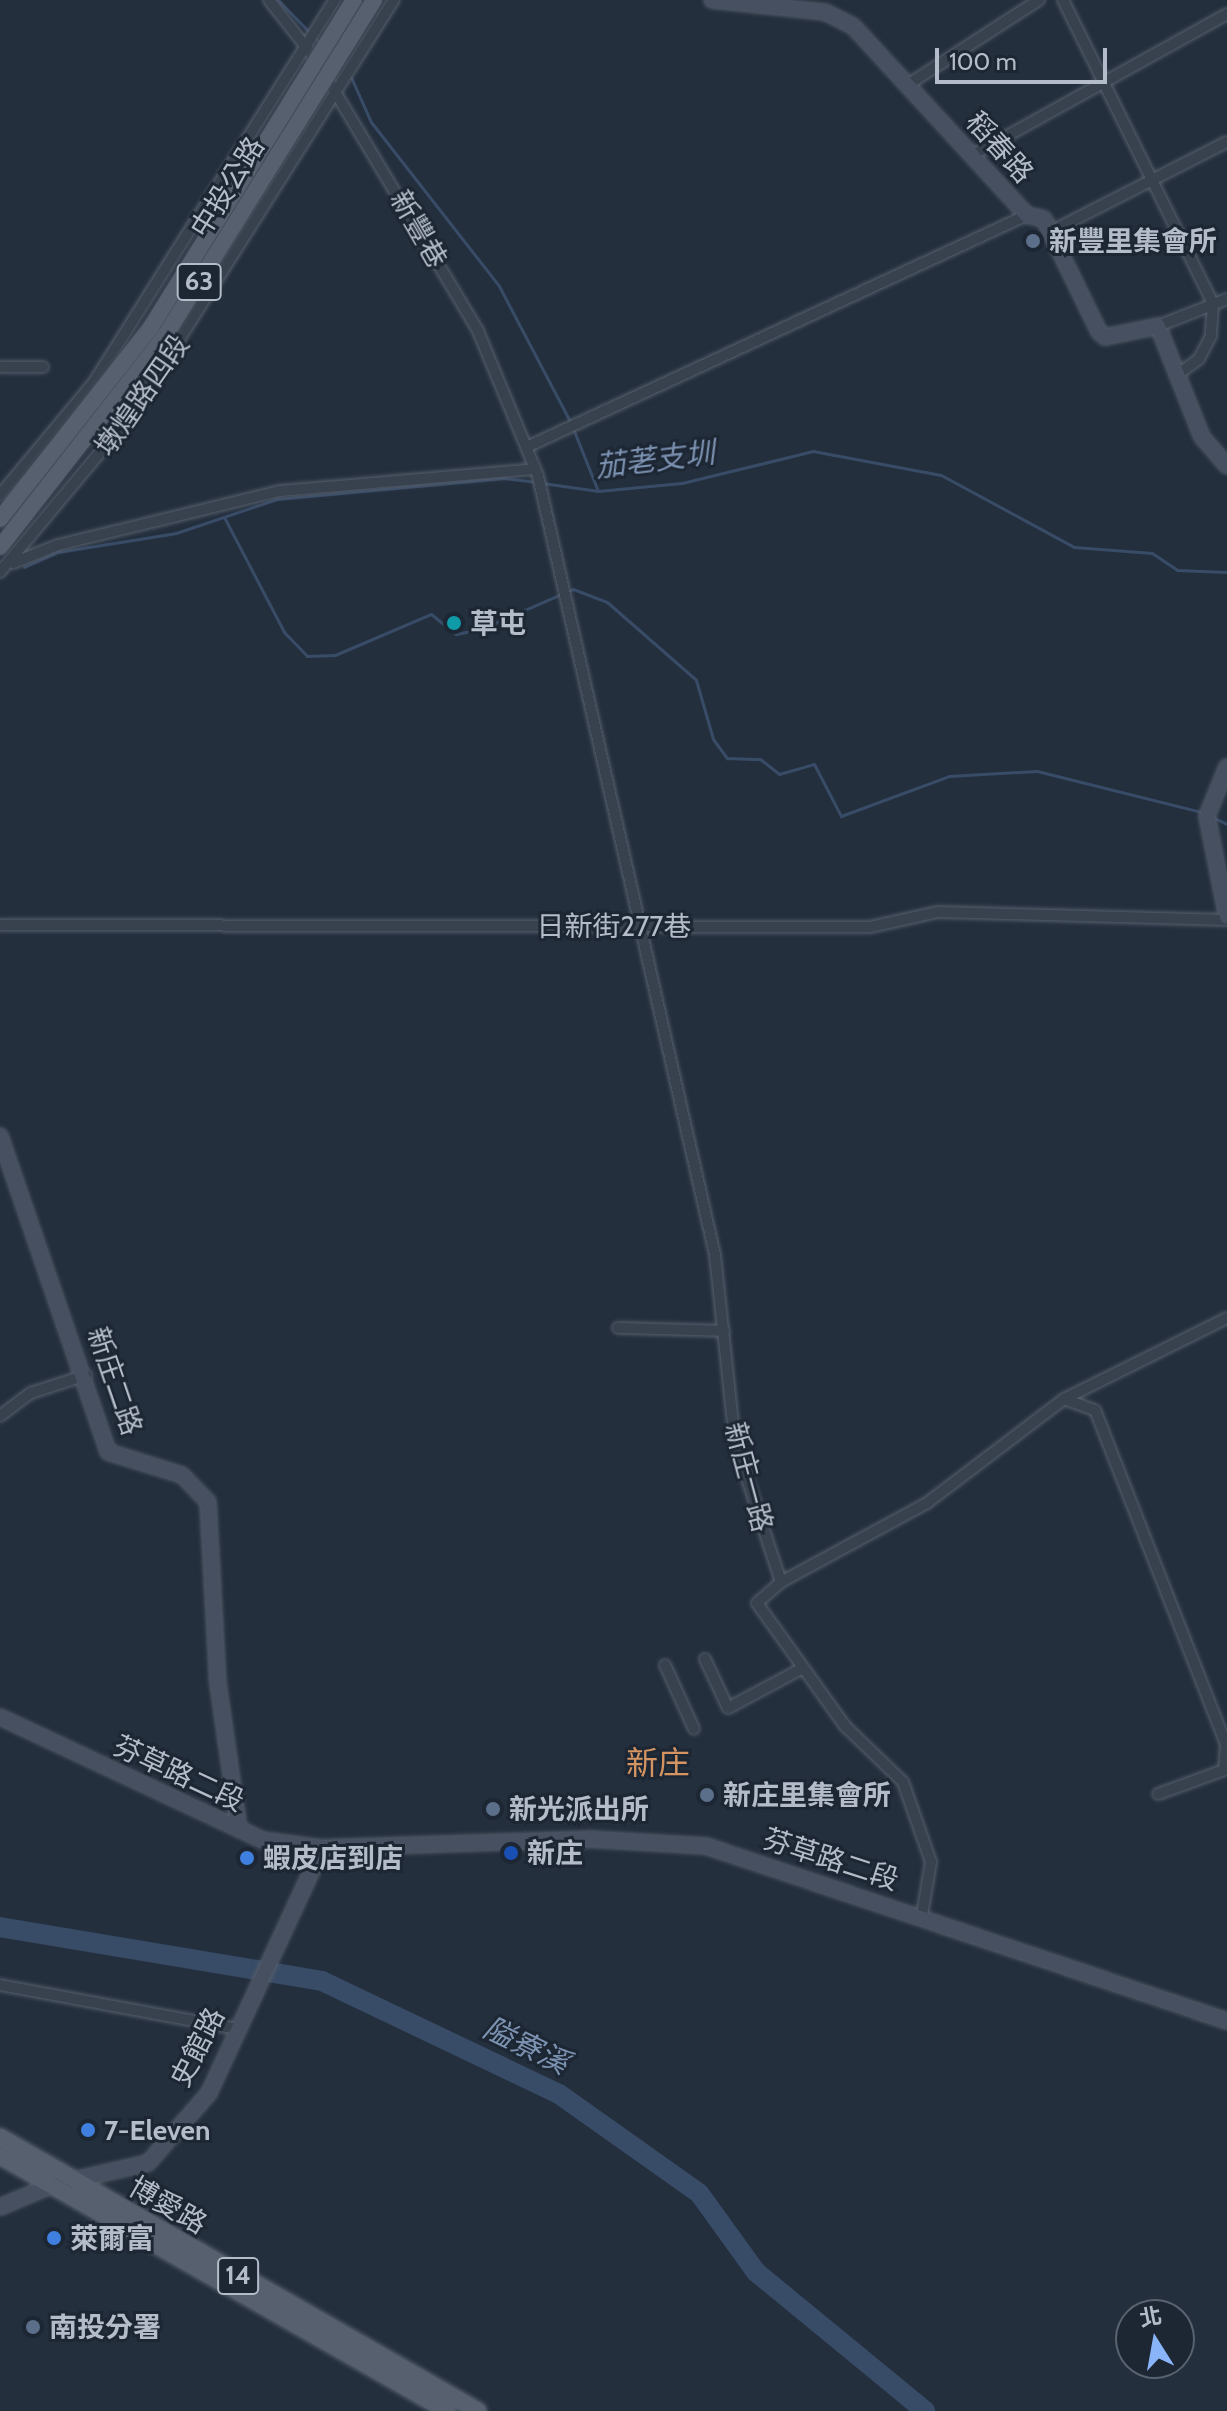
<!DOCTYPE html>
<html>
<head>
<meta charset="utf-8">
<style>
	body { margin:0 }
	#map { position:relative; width:1227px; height:2411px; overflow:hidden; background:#242f3e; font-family:Cabin,"Noto Sans TC",sans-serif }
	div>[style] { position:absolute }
	.stream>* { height:3px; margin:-1.5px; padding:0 1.5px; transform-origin:1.5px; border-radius:1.5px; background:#394c67 }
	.river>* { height:20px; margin:-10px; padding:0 10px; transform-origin:10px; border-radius:10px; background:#394c67 }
	.roads { filter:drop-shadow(0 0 2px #565f6c) drop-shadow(0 0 2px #565f6c) }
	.street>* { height:10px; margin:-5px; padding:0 5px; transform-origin:5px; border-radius:5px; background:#38414e }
	.secondary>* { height:14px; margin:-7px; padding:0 7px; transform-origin:7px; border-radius:7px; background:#465061 }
	.primary>* { height:16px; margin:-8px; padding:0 8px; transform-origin:8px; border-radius:8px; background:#56606e }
	.bridges { filter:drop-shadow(0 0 2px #414a57) drop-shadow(0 0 2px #414a57) }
	.primary-bridge>* { height:16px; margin:-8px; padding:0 8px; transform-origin:8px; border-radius:8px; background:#56606e }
	.dots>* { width:22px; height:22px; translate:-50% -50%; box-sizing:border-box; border:4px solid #1d2633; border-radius:50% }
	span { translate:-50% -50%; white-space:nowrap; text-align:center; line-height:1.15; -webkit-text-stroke:6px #1d2633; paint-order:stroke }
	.shield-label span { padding:2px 6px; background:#1d2633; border:2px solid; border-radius:6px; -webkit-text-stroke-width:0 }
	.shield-label { font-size:26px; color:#b4bcc9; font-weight:700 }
	.street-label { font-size:28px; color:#b4bcc9 }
	.poi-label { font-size:28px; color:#b4bcc9; font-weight:700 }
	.left { translate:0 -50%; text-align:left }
	.water-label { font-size:30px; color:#7c92b1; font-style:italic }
	.quarter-label { font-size:32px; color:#d59563 }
	.north { position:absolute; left:1115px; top:2299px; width:80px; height:80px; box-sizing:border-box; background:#1d2633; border:2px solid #59626f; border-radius:50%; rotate:349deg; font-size:22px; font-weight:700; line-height:32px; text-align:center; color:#b4bcc9 }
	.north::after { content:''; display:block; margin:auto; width:28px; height:36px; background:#8ab4f8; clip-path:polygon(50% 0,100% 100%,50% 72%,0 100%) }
	.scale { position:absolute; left:935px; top:48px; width:172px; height:36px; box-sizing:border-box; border:4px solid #b4bcc9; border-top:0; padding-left:10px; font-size:24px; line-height:28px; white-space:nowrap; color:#b4bcc9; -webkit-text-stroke:6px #1d2633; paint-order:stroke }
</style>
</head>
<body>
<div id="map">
	<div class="stream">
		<i style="left:278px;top:0;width:60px;rotate:45.7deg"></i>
		<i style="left:350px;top:75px;width:51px;rotate:65.9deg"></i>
		<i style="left:371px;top:122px;width:208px;rotate:52deg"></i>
		<i style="left:499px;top:286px;width:153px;rotate:62.3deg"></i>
		<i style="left:570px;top:421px;width:75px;rotate:68.2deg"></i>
		<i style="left:542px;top:483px;width:57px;rotate:8.1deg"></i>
		<i style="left:598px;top:491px;width:84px;rotate:-5.4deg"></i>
		<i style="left:682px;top:483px;width:135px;rotate:-13.7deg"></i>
		<i style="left:813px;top:451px;width:130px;rotate:10.6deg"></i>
		<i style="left:941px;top:475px;width:151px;rotate:28.4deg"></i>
		<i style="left:1074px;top:547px;width:78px;rotate:4.4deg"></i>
		<i style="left:1152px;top:553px;width:30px;rotate:34deg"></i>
		<i style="left:1177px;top:570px;width:50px;rotate:2.3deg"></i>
		<i style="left:224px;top:517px;width:130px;rotate:62.4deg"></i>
		<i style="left:284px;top:632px;width:33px;rotate:46deg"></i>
		<i style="left:307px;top:656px;width:28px;rotate:-2deg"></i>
		<i style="left:335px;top:655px;width:104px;rotate:-23.1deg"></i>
		<i style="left:431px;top:614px;width:32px;rotate:39deg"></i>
		<i style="left:456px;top:634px;width:25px;rotate:-11deg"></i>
		<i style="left:481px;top:629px;width:100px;rotate:-23.5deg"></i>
		<i style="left:573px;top:589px;width:36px;rotate:21deg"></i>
		<i style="left:607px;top:602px;width:118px;rotate:41.2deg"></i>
		<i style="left:696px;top:680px;width:61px;rotate:73.9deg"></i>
		<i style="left:713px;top:739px;width:24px;rotate:54deg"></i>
		<i style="left:727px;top:758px;width:33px;rotate:2deg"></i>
		<i style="left:760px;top:759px;width:24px;rotate:38deg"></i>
		<i style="left:779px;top:774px;width:36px;rotate:-16deg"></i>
		<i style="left:814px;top:764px;width:59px;rotate:62.6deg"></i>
		<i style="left:841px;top:816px;width:115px;rotate:-20.3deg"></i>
		<i style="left:949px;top:776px;width:88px;rotate:-3.3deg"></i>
		<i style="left:1037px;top:771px;width:169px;rotate:14deg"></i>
		<i style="left:24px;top:567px;width:37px;rotate:-24deg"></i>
		<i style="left:58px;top:552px;width:120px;rotate:-9.1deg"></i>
		<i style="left:176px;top:533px;width:107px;rotate:-18.6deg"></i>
		<i style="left:277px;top:499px;width:228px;rotate:-5.3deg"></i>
		<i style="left:504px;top:478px;width:31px;rotate:7deg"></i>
		<i style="left:1212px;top:817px;width:17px;rotate:25deg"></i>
	</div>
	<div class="river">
		<i style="left:0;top:1927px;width:326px;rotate:9.5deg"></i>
		<i style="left:322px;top:1981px;width:263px;rotate:25.5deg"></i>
		<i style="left:559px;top:2094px;width:171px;rotate:35.3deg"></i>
		<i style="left:699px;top:2193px;width:97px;rotate:54.2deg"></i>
		<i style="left:756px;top:2272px;width:219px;rotate:39.4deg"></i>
	</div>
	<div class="roads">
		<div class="street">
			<i style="left:269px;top:0;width:78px;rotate:51.8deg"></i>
			<i style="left:1063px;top:0;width:339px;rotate:63.7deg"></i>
			<i style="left:1213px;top:304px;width:32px;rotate:94deg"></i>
			<i style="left:1211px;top:336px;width:26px;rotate:118deg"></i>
			<i style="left:1199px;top:359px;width:29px;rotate:144deg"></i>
			<i style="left:325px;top:75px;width:298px;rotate:59.1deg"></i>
			<i style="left:478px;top:331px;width:157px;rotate:67.5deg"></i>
			<i style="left:538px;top:476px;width:799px;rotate:77.2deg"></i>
			<i style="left:715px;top:1255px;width:188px;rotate:83.9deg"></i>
			<i style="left:735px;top:1442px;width:147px;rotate:71.8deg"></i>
			<i style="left:909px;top:84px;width:155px;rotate:-32.9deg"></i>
			<i style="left:971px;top:156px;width:293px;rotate:-29deg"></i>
			<i style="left:1052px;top:231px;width:196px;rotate:-27deg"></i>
			<i style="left:1158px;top:326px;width:74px;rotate:-21.4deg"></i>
			<i style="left:0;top:367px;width:43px"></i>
			<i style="left:529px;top:446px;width:549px;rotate:-24.88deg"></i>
			<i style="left:0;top:495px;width:147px;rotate:-50.2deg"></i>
			<i style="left:94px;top:382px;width:452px;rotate:-57.8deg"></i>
			<i style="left:13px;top:563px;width:48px;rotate:-21.8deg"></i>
			<i style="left:58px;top:545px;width:228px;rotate:-13.7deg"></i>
			<i style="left:279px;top:491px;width:257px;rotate:-4.9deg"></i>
			<i style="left:0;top:572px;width:206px;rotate:-50.1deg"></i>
			<i style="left:132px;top:414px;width:490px;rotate:-57.7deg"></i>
			<i style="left:0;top:925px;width:870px;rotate:0.13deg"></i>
			<i style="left:870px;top:927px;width:70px;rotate:-12.4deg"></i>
			<i style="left:938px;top:912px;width:289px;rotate:1.6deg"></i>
			<i style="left:618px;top:1328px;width:106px;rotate:1.6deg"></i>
			<i style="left:1064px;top:1399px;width:33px;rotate:20deg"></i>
			<i style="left:1095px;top:1410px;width:359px;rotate:68.6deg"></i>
			<i style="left:1226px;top:1744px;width:26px;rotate:94deg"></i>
			<i style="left:1224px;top:1770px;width:70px;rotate:160deg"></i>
			<i style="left:0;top:1416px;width:39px;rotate:-37deg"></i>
			<i style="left:31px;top:1393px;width:58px;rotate:-18.1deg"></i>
			<i style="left:705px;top:1659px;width:54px;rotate:64.9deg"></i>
			<i style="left:728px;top:1708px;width:83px;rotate:-28.1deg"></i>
			<i style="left:665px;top:1665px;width:70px;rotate:65.6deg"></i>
			<i style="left:922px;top:1915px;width:54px;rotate:-80.4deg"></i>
			<i style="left:931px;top:1862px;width:85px;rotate:-109.3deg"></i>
			<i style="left:903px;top:1782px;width:81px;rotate:-136deg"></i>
			<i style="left:845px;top:1726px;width:151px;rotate:-125.6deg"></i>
			<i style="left:757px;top:1603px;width:32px;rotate:-41deg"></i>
			<i style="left:781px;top:1582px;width:166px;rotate:-28.4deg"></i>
			<i style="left:927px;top:1503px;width:172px;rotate:-37.2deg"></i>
			<i style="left:1064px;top:1399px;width:182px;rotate:-26.4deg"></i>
			<i style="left:0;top:1985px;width:242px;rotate:10.5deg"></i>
		</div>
		<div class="secondary">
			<i style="left:712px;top:0;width:114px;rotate:6.1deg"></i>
			<i style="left:825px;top:12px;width:31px;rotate:27deg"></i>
			<i style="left:853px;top:26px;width:257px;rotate:47.4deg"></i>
			<i style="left:1027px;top:215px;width:17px;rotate:13deg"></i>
			<i style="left:1044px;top:219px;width:126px;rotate:64deg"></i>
			<i style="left:1099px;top:332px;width:8px;rotate:40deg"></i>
			<i style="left:1105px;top:337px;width:54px;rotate:-11.7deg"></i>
			<i style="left:1158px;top:326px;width:119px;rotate:68.4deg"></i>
			<i style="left:1202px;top:437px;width:38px;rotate:49deg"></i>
			<i style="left:1227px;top:767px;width:53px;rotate:112.2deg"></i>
			<i style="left:1207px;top:816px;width:103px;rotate:78.8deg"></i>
			<i style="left:0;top:1136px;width:334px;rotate:71.1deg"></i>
			<i style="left:108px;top:1452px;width:77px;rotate:17.3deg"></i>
			<i style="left:182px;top:1475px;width:37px;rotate:46deg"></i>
			<i style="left:208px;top:1502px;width:182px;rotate:86.9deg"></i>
			<i style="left:218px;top:1684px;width:147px;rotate:81.8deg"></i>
			<i style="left:0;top:1717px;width:289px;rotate:25.1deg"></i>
			<i style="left:262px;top:1840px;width:61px;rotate:7.6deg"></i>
			<i style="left:322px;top:1848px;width:266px;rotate:-1.9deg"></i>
			<i style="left:588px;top:1839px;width:118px;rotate:3.4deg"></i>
			<i style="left:706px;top:1846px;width:550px;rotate:18.57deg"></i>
			<i style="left:0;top:2207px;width:56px;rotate:-22.9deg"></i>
			<i style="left:52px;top:2185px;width:98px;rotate:-12.9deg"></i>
			<i style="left:148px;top:2163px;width:93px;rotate:-48.9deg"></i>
			<i style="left:209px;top:2093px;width:270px;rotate:-65.2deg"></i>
		</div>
		<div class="primary">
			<i style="left:0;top:2137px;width:551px;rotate:29.82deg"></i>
			<i style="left:0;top:2156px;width:515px;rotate:29.7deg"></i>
		</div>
	</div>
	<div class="bridges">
		<div class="primary-bridge">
			<i style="left:0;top:519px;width:244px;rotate:-51.8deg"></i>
			<i style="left:151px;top:327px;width:385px;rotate:-58.2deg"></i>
			<i style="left:0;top:547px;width:268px;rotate:-52deg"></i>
			<i style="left:165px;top:336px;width:396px;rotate:-58.1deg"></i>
		</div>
	</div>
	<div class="dots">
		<i style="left:1033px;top:241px;background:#5c6f8a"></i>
		<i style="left:454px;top:623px;background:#0f9aa8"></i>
		<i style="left:707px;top:1795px;background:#5c6f8a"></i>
		<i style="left:493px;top:1809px;background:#5c6f8a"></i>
		<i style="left:511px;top:1853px;background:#1a4fb4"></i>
		<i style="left:247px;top:1858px;background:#3f7fe0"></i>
		<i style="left:88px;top:2130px;background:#3f7fe0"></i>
		<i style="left:54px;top:2238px;background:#3f7fe0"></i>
		<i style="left:33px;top:2327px;background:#5c6f8a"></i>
	</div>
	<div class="shield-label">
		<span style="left:199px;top:282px">63</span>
		<span style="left:238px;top:2276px">14</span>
	</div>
	<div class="street-label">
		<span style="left:1000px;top:147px;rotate:48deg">稻春路</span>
		<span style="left:227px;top:187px;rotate:-58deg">中投公路</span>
		<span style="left:419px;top:229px;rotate:60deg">新豐巷</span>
		<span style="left:142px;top:395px;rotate:-55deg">墩煌路四段</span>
		<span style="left:614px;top:926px">日新街277巷</span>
		<span style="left:115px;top:1381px;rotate:71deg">新庄二路</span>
		<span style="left:749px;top:1477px;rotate:75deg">新庄一路</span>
		<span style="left:179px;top:1773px;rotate:25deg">芬草路二段</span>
		<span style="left:831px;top:1859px;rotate:18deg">芬草路二段</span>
		<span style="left:197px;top:2047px;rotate:-63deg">史館路</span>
		<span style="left:168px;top:2205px;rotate:30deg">博愛路</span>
	</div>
	<div class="poi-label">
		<span class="left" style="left:1049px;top:241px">新豐里集會所</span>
		<span class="left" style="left:470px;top:623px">草屯</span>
		<span class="left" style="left:723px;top:1795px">新庄里集會所</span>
		<span class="left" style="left:509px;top:1809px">新光派出所</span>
		<span class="left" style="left:527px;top:1853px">新庄</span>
		<span class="left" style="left:263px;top:1858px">蝦皮店到店</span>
		<span class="left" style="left:104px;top:2130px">7-Eleven</span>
		<span class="left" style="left:70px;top:2238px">萊爾富</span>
		<span class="left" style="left:49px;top:2327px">南投分署</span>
	</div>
	<div class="water-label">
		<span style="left:655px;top:460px;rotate:-7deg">茄荖支圳</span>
		<span style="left:526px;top:2046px;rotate:26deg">隘寮溪</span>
	</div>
	<div class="quarter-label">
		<span style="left:658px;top:1763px">新庄</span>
	</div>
	<div class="north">北</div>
	<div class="scale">100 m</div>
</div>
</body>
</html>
